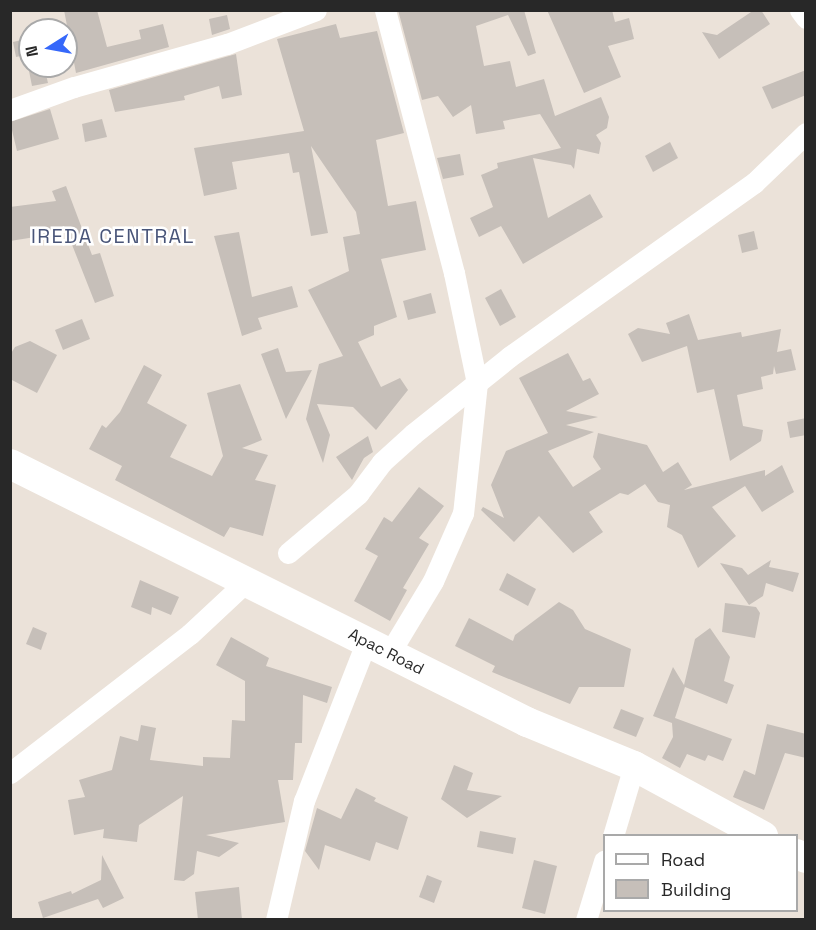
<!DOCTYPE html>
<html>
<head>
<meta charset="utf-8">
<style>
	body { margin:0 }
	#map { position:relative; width:816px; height:930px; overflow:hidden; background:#ebe2d9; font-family:"Space Grotesk",sans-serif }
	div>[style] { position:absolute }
	.building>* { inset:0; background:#c6bfb9 }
	.street>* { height:21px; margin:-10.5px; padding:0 10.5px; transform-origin:10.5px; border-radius:10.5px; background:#fff }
	.secondary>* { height:30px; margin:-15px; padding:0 15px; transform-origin:15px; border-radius:15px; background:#fff }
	span { translate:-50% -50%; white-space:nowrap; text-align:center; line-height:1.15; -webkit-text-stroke:5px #fff; paint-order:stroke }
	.street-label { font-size:16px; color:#282828 }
	.quarter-label { font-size:20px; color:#485478; letter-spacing:1.5px }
	.frame { position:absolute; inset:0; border:12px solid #282828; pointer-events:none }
	.legend { position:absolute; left:603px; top:834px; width:195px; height:78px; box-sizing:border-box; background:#fff; border:2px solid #a9a9a9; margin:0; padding:8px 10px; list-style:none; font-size:18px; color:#282828 }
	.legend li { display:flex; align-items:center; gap:12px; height:30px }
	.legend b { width:30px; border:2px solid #a9a9a9 }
	.north { position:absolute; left:18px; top:18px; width:60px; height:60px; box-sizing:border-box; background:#fff; border:2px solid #a9a9a9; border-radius:50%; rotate:259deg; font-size:16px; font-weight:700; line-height:24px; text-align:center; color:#282828 }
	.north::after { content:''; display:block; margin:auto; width:21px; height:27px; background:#3668fa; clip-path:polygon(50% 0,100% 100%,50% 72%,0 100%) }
</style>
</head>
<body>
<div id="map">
	<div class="building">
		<i style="clip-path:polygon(64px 10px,97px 10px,107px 47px,141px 39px,139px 30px,163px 24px,169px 47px,76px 73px)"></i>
		<i style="clip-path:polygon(398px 10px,524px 10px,536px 53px,528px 56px,508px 15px,476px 26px,484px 66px,510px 61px,516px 87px,544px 79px,555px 116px,601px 97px,609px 117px,607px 128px,596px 135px,601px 143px,599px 154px,577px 149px,574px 169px,571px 165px,533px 158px,548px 218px,590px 194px,603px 217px,523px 264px,501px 226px,479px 237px,470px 218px,493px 207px,481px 175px,498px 168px,497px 163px,561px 148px,540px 114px,503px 121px,505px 129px,476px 134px,471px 105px,453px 117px,438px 96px,422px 100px)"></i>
		<i style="clip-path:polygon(547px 10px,612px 10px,615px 22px,629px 18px,634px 39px,608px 46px,621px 77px,584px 93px)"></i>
		<i style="clip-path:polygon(754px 10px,761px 10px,770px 24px,719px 59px,702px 32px,717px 35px)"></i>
		<i style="clip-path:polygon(227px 15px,230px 29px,212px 35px,209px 19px)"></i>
		<i style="clip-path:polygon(336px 24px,340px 38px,377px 31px,404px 133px,376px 140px,388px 206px,416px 201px,426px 250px,381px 259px,397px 317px,374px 326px,374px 335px,358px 342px,381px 387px,400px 378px,408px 390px,376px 430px,353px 407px,317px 404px,330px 435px,323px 463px,306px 419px,319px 364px,343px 356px,308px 290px,349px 271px,343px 237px,360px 234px,356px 212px,311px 146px,328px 233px,311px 236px,299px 172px,293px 173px,289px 153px,232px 162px,237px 189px,204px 196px,194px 148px,304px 131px,277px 39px)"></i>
		<i style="clip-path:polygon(30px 38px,30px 54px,16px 57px,13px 42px)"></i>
		<i style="clip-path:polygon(236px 54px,242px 95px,222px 99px,219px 86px,184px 96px,185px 100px,115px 112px,109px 90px)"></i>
		<i style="clip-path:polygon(28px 66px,44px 66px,48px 83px,32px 86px)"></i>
		<i style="clip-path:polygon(806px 70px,806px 95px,772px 109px,762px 87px)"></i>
		<i style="clip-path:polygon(50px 109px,59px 139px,17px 151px,10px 122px)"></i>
		<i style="clip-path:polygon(102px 119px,107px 137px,85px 142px,82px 124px)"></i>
		<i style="clip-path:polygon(670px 142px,678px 158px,653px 172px,645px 156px)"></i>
		<i style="clip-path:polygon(460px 154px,464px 175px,443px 179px,437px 158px)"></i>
		<i style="clip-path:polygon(66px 186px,92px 255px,100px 253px,114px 296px,95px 303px,67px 232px,10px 241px,10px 207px,56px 201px,52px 191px)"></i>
		<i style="clip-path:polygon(754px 231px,758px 249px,742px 253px,738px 235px)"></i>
		<i style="clip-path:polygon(239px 232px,252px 297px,292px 286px,298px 307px,258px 318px,262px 329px,242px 336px,214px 236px)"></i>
		<i style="clip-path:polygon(501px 289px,516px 317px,500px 326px,485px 298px)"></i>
		<i style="clip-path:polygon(431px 293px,436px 313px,408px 320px,403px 301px)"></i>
		<i style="clip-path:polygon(689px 314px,698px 340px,741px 332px,742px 337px,781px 329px,777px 352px,791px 349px,796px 370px,776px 374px,774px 366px,773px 374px,761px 377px,763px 389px,737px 395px,743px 426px,763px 430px,761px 441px,730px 461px,714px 389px,697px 393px,687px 346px,642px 362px,628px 334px,638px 328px,670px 334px,666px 323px)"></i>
		<i style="clip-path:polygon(82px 319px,90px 339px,63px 350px,55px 330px)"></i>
		<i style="clip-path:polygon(30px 341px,57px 355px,37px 393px,10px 379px,10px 355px,15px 347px)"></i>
		<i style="clip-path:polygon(278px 348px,286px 372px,312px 370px,286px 419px,261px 354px)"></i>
		<i style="clip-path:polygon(568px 353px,583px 381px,590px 378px,599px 394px,566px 411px,598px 417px,566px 425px,594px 432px,548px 451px,573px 487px,601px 469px,593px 457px,598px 433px,647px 445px,663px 472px,678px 462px,692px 485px,684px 490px,765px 470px,765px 476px,782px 465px,794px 492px,762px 512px,745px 486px,712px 507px,736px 536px,698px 568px,682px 535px,667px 527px,670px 505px,658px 502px,645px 484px,628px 495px,620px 493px,589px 512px,603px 532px,573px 553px,539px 516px,514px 542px,481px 510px,483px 507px,504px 518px,491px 485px,506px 451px,548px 433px,519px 378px)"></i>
		<i style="clip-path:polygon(144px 365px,162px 375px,147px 403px,187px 425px,170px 457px,212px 476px,223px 456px,207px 393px,240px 384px,262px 440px,242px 448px,268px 455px,255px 480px,276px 485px,263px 536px,230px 527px,224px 537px,115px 480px,122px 466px,89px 449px,102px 425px,106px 428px,120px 412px)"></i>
		<i style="clip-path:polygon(806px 418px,806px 435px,790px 438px,787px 422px)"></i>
		<i style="clip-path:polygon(368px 436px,373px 452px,364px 458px,352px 480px,336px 457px)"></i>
		<i style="clip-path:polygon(419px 487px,444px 506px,419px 538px,429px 544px,403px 588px,407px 590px,390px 621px,354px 601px,378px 556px,365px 549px,384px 517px,392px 522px)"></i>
		<i style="clip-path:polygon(771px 560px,769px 567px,799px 573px,793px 592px,766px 583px,763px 596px,749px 605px,720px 563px,742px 568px,748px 575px)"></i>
		<i style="clip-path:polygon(507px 573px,536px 589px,528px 606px,499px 590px)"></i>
		<i style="clip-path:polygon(140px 580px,179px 597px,171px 615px,152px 607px,151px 615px,131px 607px)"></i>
		<i style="clip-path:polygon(559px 602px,573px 610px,585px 629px,631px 649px,624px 687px,579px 687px,570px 704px,492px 672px,495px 666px,455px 646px,469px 618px,513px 641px,515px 635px)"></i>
		<i style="clip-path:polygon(725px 603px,756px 607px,760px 613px,755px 638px,722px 632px)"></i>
		<i style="clip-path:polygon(33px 627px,47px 633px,41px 650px,26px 644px)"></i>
		<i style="clip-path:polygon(710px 628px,730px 657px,724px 681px,734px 685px,727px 704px,685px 687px,675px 718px,732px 739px,723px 761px,708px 755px,705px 761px,687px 754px,680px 768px,662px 758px,673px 737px,672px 723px,653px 716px,673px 667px,684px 685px,695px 639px)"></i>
		<i style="clip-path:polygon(231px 637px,269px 658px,266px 666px,332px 687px,327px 703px,303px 695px,302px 743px,295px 743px,293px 780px,278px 780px,285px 822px,206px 835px,239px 843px,219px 857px,197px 851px,194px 874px,184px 881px,174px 880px,183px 796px,139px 825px,137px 842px,103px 838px,104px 829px,74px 835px,68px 800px,85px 797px,79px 780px,112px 770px,120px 736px,138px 741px,141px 725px,156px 728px,150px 760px,203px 766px,203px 757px,230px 758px,232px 720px,245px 721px,245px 681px,216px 665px)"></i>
		<i style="clip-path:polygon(621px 709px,644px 718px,636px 737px,613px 728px)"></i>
		<i style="clip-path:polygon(767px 724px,806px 734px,806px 758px,785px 753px,764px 810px,733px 797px,744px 770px,755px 775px)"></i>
		<i style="clip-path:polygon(454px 765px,473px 773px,467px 790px,502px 796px,467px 818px,441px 799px)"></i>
		<i style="clip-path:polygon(356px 788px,376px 798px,374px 801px,408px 817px,398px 850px,376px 842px,370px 861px,325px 845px,319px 870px,305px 851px,317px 808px,341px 819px)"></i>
		<i style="clip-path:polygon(480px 831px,516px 838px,513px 854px,477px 847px)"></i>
		<i style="clip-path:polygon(102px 855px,124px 898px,103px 908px,98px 899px,43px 918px,38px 902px,71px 891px,72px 894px,101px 880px)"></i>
		<i style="clip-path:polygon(534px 860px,557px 866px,545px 914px,522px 908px)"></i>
		<i style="clip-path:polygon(427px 875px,442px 881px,434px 903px,419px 897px)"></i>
		<i style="clip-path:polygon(239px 887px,242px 920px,198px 920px,195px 892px)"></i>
	</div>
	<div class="street">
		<i style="left:385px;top:10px;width:272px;rotate:75.3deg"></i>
		<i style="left:454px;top:273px;width:112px;rotate:78.2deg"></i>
		<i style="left:477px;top:383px;width:131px;rotate:96.1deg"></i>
		<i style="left:463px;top:513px;width:74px;rotate:113.8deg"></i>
		<i style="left:433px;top:581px;width:85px;rotate:121.1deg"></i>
		<i style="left:800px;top:10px;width:10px;rotate:53deg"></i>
		<i style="left:10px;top:110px;width:68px;rotate:-19.8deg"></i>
		<i style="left:74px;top:87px;width:159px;rotate:-15.7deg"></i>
		<i style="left:227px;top:44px;width:95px;rotate:-20.9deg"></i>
		<i style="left:288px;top:553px;width:92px;rotate:-40.1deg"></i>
		<i style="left:358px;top:494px;width:40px;rotate:-53deg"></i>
		<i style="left:382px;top:462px;width:42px;rotate:-42.1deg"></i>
		<i style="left:413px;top:434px;width:123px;rotate:-38.7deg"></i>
		<i style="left:509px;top:357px;width:301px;rotate:-35.4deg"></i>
		<i style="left:754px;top:183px;width:72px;rotate:-43.9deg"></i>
		<i style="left:10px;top:773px;width:227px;rotate:-37.7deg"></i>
		<i style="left:190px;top:634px;width:79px;rotate:-43deg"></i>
		<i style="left:613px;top:836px;width:73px;rotate:-73.3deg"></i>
		<i style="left:276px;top:920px;width:122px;rotate:-76.8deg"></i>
		<i style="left:304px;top:801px;width:170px;rotate:-68.6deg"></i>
		<i style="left:586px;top:920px;width:62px;rotate:-73deg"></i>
	</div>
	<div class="secondary">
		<i style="left:10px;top:464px;width:578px;rotate:26.52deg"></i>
		<i style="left:527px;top:722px;width:116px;rotate:22.4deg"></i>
		<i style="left:634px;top:766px;width:147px;rotate:28.5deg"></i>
		<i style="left:796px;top:854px;width:11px;rotate:22deg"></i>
	</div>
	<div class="street-label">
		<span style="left:386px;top:652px;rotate:27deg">Apac Road</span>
	</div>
	<div class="quarter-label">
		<span style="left:113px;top:236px">IREDA CENTRAL</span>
	</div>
	<div class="frame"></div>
	<ul class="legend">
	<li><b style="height:8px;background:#fff"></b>Road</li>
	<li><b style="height:16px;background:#c6bfb9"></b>Building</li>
	</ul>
	<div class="north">N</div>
</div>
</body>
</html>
